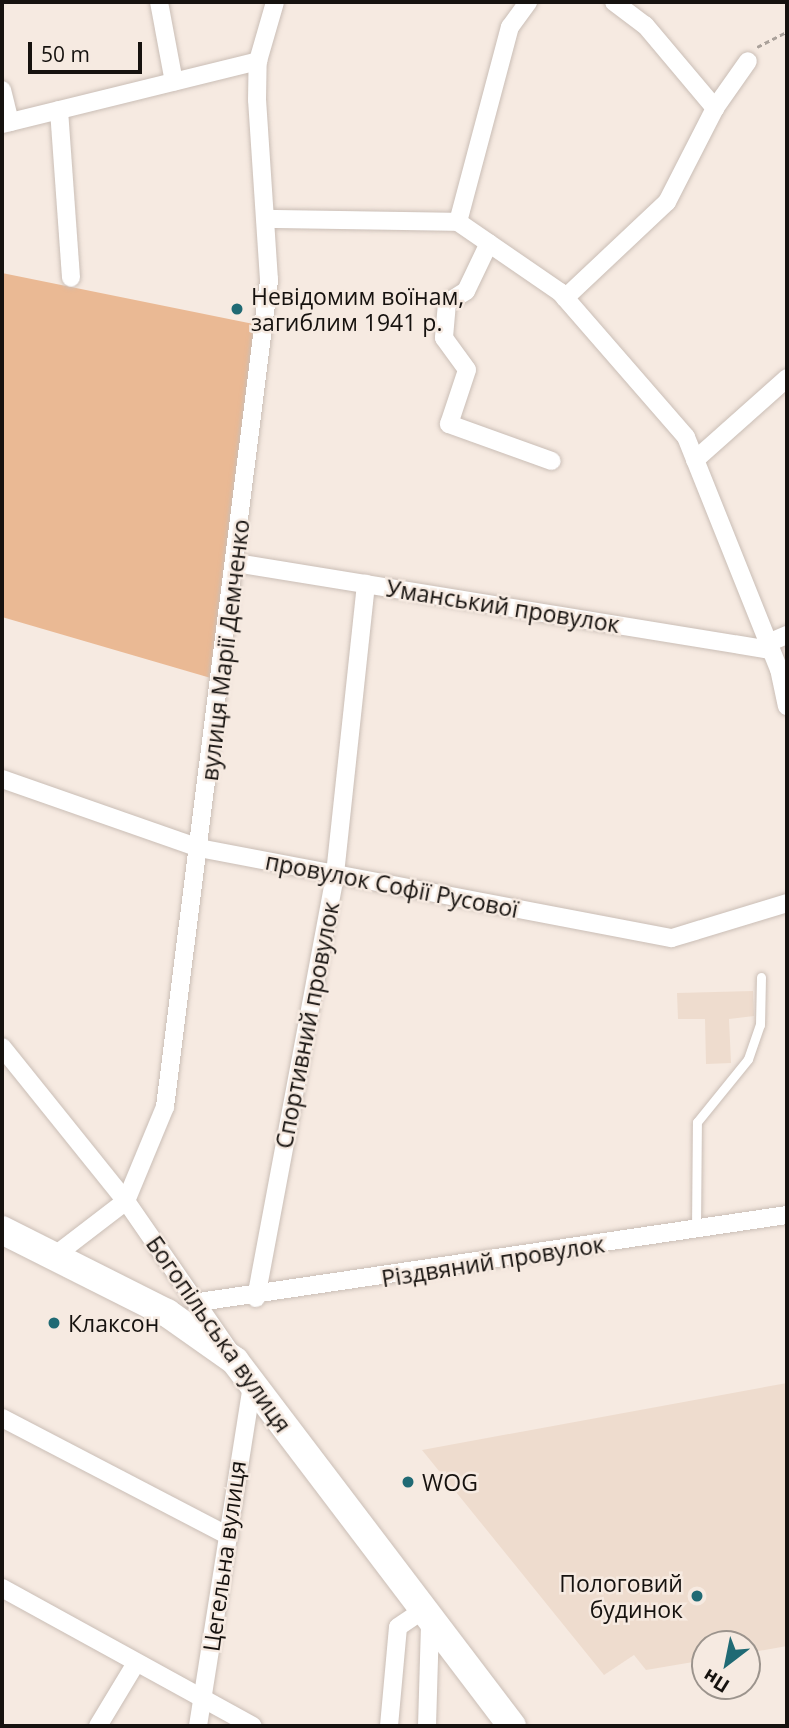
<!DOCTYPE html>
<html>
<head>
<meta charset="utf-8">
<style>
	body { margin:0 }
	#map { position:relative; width:789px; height:1728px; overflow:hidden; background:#f6eae1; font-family:"Open Sans",sans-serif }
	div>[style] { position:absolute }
	.built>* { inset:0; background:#eedcce }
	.green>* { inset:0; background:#eab994 }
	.path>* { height:2.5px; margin-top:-1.25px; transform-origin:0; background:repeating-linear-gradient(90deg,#aaa19a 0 5px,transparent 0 8.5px) }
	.roads { filter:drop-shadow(0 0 2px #cabeb6) drop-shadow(0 0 2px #cabeb6) }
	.lane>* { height:9px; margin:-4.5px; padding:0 4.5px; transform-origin:4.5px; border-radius:4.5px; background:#fff }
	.street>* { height:18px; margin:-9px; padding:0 9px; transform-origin:9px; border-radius:9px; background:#fff }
	.primary>* { height:28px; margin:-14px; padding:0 14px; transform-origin:14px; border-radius:14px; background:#fff }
	.dots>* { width:19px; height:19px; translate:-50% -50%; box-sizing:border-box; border:4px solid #f6eae1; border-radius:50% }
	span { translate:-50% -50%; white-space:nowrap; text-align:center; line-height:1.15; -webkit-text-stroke:5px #f6eae1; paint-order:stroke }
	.poi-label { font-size:23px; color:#16120f }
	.left { translate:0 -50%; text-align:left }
	.right { translate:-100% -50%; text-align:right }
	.street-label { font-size:23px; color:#16120f }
	.frame { position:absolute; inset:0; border:4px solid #16120f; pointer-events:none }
	.north { position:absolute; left:691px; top:1630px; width:70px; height:70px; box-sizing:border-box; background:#f6eae1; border:2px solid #9c948d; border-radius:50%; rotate:212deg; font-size:19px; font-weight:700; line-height:28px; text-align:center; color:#16120f }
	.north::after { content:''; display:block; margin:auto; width:24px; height:32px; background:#206a74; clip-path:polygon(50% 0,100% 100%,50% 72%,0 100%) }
	.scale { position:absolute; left:28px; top:42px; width:114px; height:32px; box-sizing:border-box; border:4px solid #16120f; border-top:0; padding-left:9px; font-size:21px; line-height:24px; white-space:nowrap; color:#16120f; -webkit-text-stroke:5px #f6eae1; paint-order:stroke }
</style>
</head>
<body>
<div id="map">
	<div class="built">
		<i style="clip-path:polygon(753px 991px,754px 1016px,729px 1019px,731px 1063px,706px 1064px,705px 1019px,678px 1019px,677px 993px)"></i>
		<i style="clip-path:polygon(787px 1383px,787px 1646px,747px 1653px,747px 1644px,705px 1644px,705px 1660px,646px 1670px,634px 1655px,604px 1675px,422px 1450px)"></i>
	</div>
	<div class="green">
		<i style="clip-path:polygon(2px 273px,263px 326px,221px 681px,2px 617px)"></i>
	</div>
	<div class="path">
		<i style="left:757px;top:47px;width:34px;rotate:-27deg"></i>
	</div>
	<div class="roads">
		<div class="lane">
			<i style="left:696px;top:1229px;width:107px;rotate:-89.5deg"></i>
			<i style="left:697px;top:1122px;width:81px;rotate:-51deg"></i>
			<i style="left:748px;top:1059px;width:36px;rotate:-71deg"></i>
			<i style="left:760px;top:1025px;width:48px;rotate:-88.8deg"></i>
		</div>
		<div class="street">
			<i style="left:159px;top:2px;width:81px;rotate:79.4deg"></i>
			<i style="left:614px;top:2px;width:39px;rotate:37deg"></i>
			<i style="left:645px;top:25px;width:109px;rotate:49.9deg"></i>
			<i style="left:2px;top:90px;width:33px;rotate:76deg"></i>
			<i style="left:59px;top:110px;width:168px;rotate:85.9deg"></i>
			<i style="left:2px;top:124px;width:264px;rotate:-13.8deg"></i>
			<i style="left:270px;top:219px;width:188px;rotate:0.9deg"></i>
			<i style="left:458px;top:222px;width:124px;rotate:34.5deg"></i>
			<i style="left:560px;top:292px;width:192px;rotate:49deg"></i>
			<i style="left:686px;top:437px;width:250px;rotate:68.2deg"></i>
			<i style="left:779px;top:669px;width:38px;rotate:78deg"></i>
			<i style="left:458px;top:222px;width:202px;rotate:-75.1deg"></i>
			<i style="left:510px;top:27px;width:31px;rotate:-54deg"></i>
			<i style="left:489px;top:243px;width:53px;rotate:115.6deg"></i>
			<i style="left:466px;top:291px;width:22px;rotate:148deg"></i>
			<i style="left:447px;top:303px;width:35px;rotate:95deg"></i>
			<i style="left:444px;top:338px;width:39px;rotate:54deg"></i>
			<i style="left:467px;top:370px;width:57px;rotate:108.4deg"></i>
			<i style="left:449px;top:424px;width:109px;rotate:19.8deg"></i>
			<i style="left:565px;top:298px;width:140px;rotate:-43.3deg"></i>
			<i style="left:667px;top:202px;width:106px;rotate:-62.9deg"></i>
			<i style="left:715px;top:108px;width:57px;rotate:-54.9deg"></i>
			<i style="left:695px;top:460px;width:123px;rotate:-41.7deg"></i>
			<i style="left:236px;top:563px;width:542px;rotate:9.24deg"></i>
			<i style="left:768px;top:643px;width:21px;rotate:-23deg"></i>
			<i style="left:2px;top:779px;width:209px;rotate:19.3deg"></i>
			<i style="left:199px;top:848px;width:481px;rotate:10.8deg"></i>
			<i style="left:672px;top:938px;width:120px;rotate:-16.9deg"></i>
			<i style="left:2px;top:1047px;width:198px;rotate:51.2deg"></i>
			<i style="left:126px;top:1201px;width:183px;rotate:55.4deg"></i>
			<i style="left:53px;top:1257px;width:92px;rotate:-37.5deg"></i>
			<i style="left:126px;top:1201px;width:102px;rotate:-67.5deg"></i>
			<i style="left:165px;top:1107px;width:834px;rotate:-82.83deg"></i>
			<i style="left:269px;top:280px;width:180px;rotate:-93.8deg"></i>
			<i style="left:257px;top:100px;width:39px;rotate:-89deg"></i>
			<i style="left:258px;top:61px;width:61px;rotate:-73.9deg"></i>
			<i style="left:256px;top:1298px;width:431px;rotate:-79.4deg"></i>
			<i style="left:335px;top:874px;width:292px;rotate:-83.9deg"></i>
			<i style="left:199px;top:1302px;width:594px;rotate:-8.42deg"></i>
			<i style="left:2px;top:1418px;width:256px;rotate:27.5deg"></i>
			<i style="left:2px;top:1588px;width:286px;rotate:28.8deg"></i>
			<i style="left:98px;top:1726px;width:74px;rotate:-58.9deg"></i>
			<i style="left:198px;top:1726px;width:345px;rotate:-81deg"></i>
			<i style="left:389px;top:1726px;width:99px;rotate:-84.8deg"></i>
			<i style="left:398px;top:1627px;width:27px;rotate:-34deg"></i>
			<i style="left:427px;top:1726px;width:101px;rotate:-88.3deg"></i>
		</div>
		<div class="primary">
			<i style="left:2px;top:1230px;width:185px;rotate:26.7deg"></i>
			<i style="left:167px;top:1313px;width:83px;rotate:35.2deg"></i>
			<i style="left:235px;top:1361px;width:458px;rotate:52.8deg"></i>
		</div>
	</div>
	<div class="dots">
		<i style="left:237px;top:309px;background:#206a74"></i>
		<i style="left:54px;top:1323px;background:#206a74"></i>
		<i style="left:408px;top:1482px;background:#206a74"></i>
		<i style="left:697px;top:1596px;background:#206a74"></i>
	</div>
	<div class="poi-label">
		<span class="left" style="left:251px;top:309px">Невідомим воїнам,<br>загиблим 1941 р.</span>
		<span class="left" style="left:68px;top:1323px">Клаксон</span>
		<span class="left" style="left:422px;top:1482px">WOG</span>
		<span class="right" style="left:683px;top:1596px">Пологовий<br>будинок</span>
	</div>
	<div class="street-label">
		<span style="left:503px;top:606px;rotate:9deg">Уманський провулок</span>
		<span style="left:225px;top:650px;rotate:-83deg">вулиця Марії Демченко</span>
		<span style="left:392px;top:885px;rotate:11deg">провулок Софії Русової</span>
		<span style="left:307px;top:1025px;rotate:-79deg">Спортивний провулок</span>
		<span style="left:493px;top:1261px;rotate:-9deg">Різдвяний провулок</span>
		<span style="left:219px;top:1334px;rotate:55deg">Богопільська вулиця</span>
		<span style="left:224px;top:1556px;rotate:-82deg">Цегельна вулиця</span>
	</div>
	<div class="frame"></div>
	<div class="north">Пн</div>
	<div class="scale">50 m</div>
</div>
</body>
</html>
